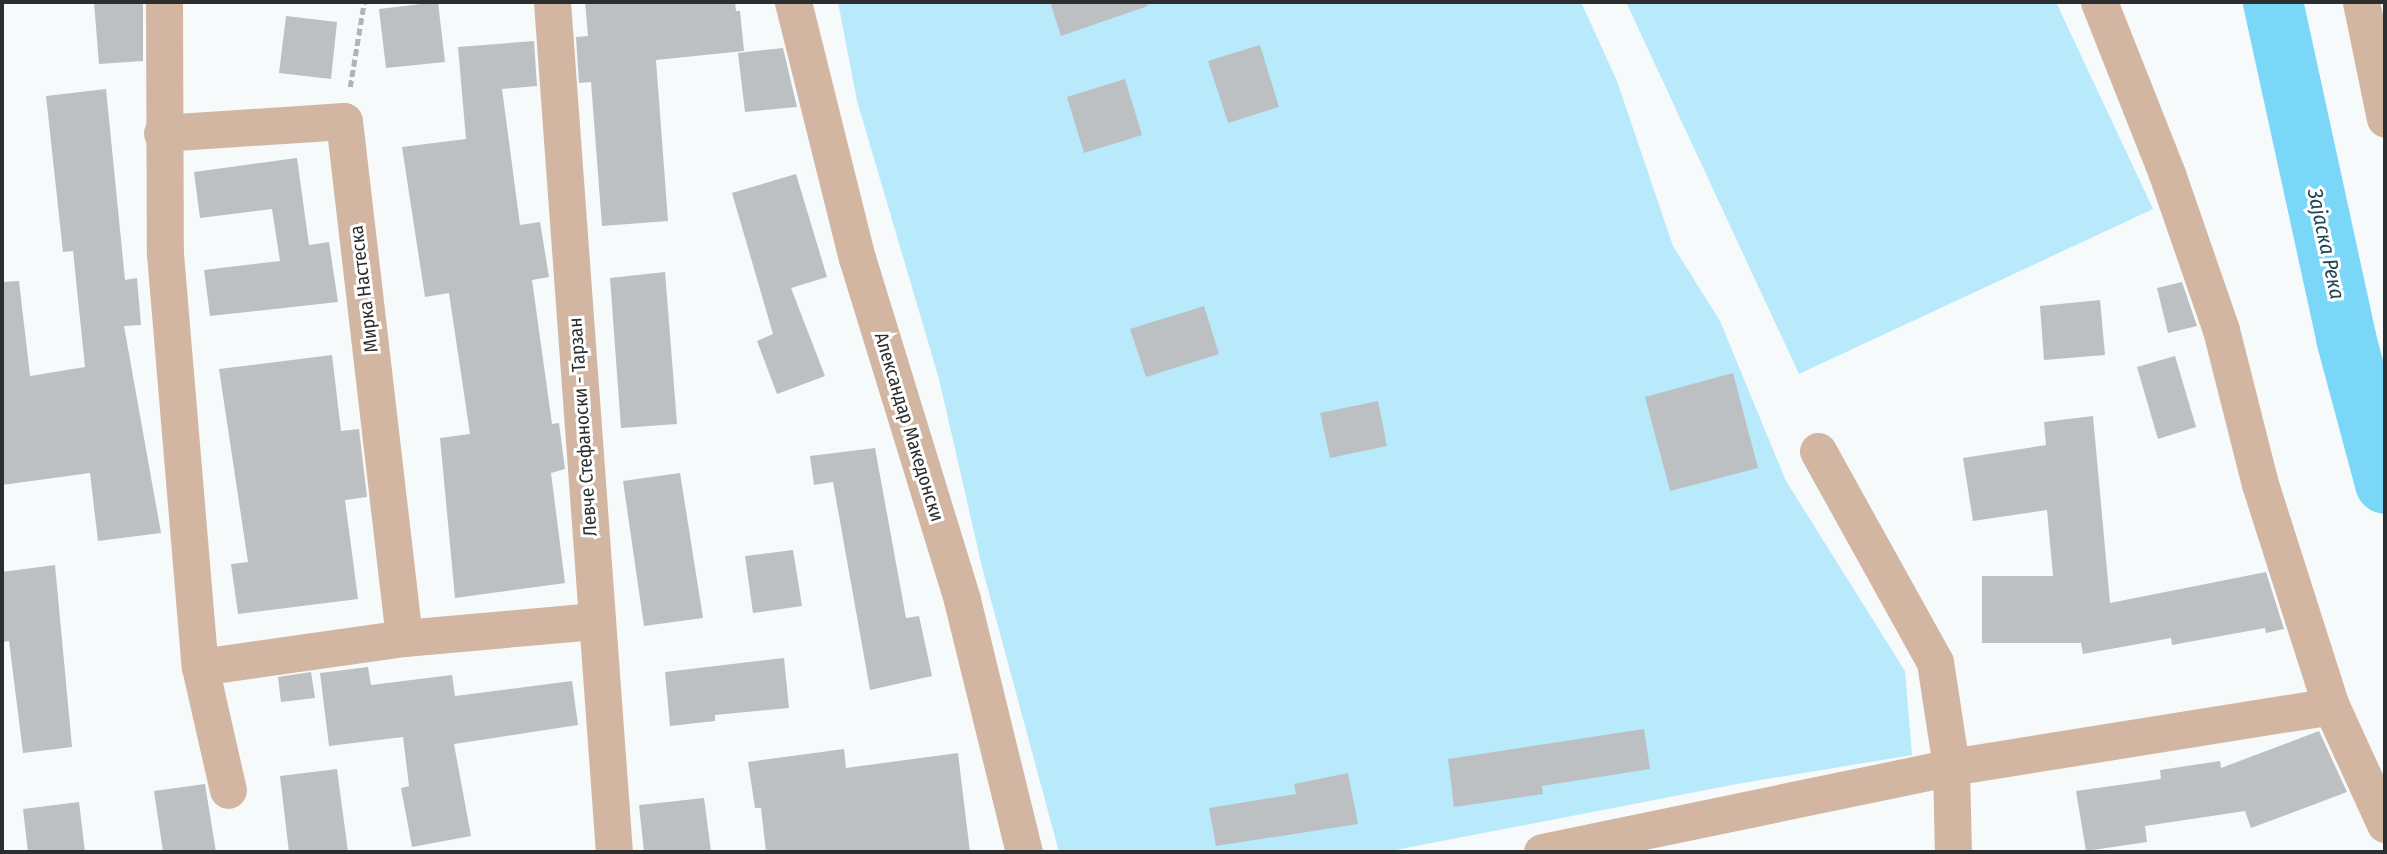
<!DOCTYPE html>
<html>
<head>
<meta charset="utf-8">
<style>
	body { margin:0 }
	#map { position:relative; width:2387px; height:854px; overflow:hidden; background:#f6fafb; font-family:"Fira Sans Condensed",sans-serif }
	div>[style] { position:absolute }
	.green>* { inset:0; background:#b9eafc }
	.river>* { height:60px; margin:-30px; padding:0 30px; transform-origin:30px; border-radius:30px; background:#7bd7f8 }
	.building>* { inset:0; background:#bdc0c2 }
	.path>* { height:4.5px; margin-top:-2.25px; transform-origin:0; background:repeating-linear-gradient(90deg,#b1b4b5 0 7px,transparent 0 10.5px) }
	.minor>* { height:37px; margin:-18.5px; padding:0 18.5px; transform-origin:18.5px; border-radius:18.5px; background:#d3b6a1 }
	span { translate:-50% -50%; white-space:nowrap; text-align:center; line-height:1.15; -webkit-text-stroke:6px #fff; paint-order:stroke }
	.street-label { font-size:19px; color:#2c2d2e }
	.water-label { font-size:21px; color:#1e4755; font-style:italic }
	.frame { position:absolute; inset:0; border:4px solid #2c2d2e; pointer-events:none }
</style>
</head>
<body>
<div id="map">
	<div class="green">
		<i style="clip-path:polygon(838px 2px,1581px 2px,1617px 81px,1673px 246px,1720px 321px,1786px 481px,1905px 671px,1912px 755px,1737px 784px,1385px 852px,1059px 852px,982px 567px,939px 379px,857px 101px)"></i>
		<i style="clip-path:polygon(1626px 2px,2056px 2px,2153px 209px,1799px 374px)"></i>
	</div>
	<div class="river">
		<i style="left:2273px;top:2px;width:344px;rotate:77.7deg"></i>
		<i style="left:2346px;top:338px;width:151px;rotate:75deg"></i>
	</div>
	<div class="building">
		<i style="clip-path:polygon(94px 2px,143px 2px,143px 61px,99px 64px)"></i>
		<i style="clip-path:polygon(438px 2px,445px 62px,386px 68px,379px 9px)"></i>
		<i style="clip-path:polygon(585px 2px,735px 2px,736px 11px,740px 11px,744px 51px,656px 60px,668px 221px,602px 226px,591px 82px,579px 83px,576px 37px,588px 36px)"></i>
		<i style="clip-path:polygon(1050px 2px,1147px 2px,1148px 6px,1061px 36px)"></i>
		<i style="clip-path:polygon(286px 16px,337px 22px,331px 79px,279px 73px)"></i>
		<i style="clip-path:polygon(534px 41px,537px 86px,502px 89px,520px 225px,540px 222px,549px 277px,532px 280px,552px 424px,559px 423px,565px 469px,551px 473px,565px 583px,455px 598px,440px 438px,470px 434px,449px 293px,425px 297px,402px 147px,466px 139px,458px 47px)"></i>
		<i style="clip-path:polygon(1260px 45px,1279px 107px,1228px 123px,1208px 61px)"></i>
		<i style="clip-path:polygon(783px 48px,797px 107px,745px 112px,738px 53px)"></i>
		<i style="clip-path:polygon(1125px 79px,1142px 135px,1084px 153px,1067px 97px)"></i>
		<i style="clip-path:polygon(106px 89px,125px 280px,137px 278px,141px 325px,124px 326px,161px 533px,98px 541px,90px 473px,2px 485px,2px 282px,19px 281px,30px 376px,85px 367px,73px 251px,63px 252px,46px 96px)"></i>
		<i style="clip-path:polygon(297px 158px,309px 245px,329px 242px,338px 302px,210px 316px,204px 270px,280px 261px,272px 209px,200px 218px,194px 172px)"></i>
		<i style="clip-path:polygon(796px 174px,827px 277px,791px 288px,825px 376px,777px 394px,757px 341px,773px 334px,732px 193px)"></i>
		<i style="clip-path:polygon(665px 272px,677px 424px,621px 428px,610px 278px)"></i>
		<i style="clip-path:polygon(2182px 282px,2197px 326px,2168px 333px,2157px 288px)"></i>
		<i style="clip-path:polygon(2100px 300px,2105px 355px,2044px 360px,2040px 306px)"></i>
		<i style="clip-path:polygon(1204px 306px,1219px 354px,1146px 377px,1130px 329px)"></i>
		<i style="clip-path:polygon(332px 355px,341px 431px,359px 429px,367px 497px,345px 500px,358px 599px,238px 614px,231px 564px,248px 562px,219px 369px)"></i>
		<i style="clip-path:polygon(2175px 356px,2196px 427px,2158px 439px,2137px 367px)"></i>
		<i style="clip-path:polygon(1733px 373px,1758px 468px,1670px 491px,1645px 397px)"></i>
		<i style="clip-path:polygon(1378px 401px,1387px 446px,1330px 458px,1320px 413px)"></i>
		<i style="clip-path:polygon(2093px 416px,2110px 603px,2266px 572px,2284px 629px,2266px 633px,2265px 628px,2172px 645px,2171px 638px,2083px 654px,2081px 643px,1982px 643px,1982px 576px,2053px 576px,2047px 510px,1973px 521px,1963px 458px,2046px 445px,2044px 422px)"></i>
		<i style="clip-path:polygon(875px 448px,906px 618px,919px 616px,932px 676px,870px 690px,833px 482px,814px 485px,810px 456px)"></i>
		<i style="clip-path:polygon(680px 473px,703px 618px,644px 626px,623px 481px)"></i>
		<i style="clip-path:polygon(793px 550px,802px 606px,753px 613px,745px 556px)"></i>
		<i style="clip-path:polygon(55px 565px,72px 747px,23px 753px,9px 641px,3px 642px,2px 628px,2px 572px)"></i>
		<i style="clip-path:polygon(784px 658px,789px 708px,715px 715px,715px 721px,670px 726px,665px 672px)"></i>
		<i style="clip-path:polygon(368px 667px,371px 685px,452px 675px,455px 696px,572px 681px,578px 725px,454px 744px,471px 836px,412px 847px,401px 788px,409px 786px,403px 737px,329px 746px,320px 673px)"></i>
		<i style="clip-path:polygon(311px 672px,315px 698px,281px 702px,278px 677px)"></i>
		<i style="clip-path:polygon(1644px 729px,1650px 769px,1542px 786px,1543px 794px,1454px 807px,1448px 759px)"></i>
		<i style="clip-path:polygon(2319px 731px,2347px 792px,2251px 828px,2245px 811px,2145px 826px,2147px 842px,2086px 851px,2076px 791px,2161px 779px,2160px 770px,2220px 761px,2221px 768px)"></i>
		<i style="clip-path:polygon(844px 749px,846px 768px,958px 753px,970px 852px,766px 852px,761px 808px,755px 808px,748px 762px)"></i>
		<i style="clip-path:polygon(337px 769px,348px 852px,289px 852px,280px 776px)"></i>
		<i style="clip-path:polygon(1348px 773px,1358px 824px,1216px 846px,1209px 808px,1296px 794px,1294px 784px)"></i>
		<i style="clip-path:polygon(205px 784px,216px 852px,163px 852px,154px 791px)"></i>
		<i style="clip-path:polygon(704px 798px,711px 852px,644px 852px,639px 805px)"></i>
		<i style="clip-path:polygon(79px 802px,85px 852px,28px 852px,23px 809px)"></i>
	</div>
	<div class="path">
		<i style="left:350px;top:87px;width:86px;rotate:-80.6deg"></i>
	</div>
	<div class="minor">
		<i style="left:164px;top:2px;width:252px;rotate:89.8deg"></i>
		<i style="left:165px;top:254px;width:414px;rotate:85.2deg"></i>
		<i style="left:200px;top:667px;width:126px;rotate:77.2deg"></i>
		<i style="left:552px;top:2px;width:852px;rotate:85.83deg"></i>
		<i style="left:793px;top:2px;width:264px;rotate:76deg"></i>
		<i style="left:857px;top:258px;width:358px;rotate:72.9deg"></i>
		<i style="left:962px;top:600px;width:260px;rotate:76.2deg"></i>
		<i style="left:2099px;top:2px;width:185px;rotate:68.4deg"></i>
		<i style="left:2167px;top:174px;width:165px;rotate:70.9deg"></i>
		<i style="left:2221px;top:330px;width:159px;rotate:75.8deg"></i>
		<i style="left:2260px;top:484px;width:233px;rotate:72.3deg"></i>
		<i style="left:2331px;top:706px;width:130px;rotate:65.4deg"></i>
		<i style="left:2361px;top:2px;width:119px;rotate:78.4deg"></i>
		<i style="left:162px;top:133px;width:182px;rotate:-3.8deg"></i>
		<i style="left:344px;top:121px;width:520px;rotate:83.38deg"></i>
		<i style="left:1818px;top:451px;width:241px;rotate:61deg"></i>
		<i style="left:1935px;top:662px;width:106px;rotate:81.3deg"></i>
		<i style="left:1951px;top:767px;width:385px;rotate:-9.1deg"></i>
		<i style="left:200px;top:667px;width:206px;rotate:-8.1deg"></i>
		<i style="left:404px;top:638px;width:191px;rotate:-5.1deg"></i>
		<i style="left:1542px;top:852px;width:418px;rotate:-11.7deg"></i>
		<i style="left:1951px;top:767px;width:85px;rotate:88.7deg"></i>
	</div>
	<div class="street-label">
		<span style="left:364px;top:289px;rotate:-97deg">Мирка Настеска</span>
		<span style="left:583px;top:427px;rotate:-94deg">Левче Стефаноски - Тарзан</span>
		<span style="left:909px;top:427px;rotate:73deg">Александар Македонски</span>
	</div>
	<div class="water-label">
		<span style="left:2326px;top:244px;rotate:78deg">Зајаска Река</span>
	</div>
	<div class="frame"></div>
</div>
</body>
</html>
